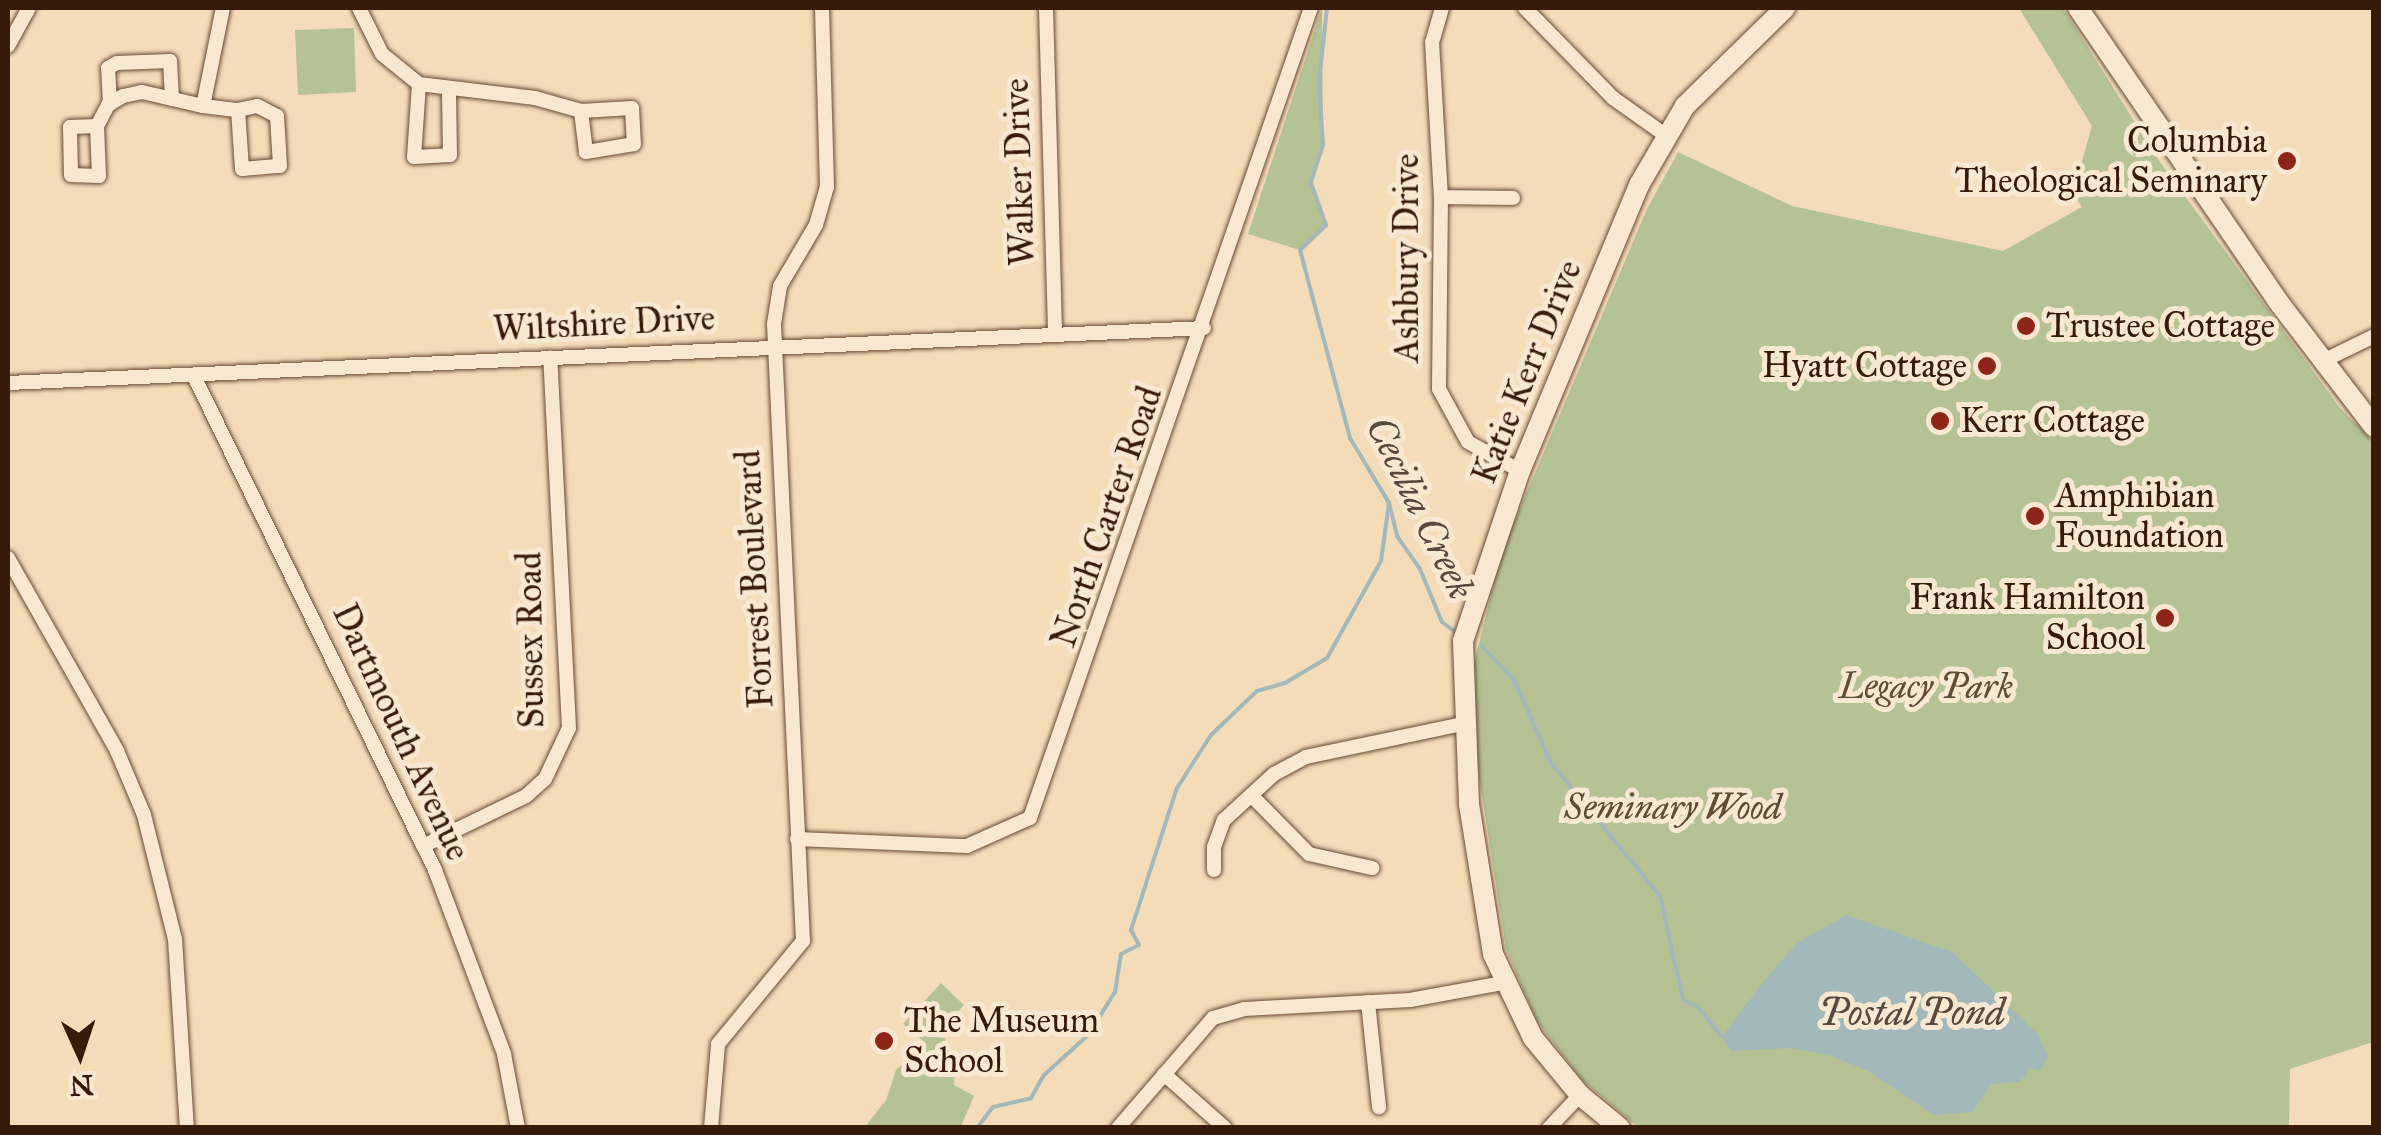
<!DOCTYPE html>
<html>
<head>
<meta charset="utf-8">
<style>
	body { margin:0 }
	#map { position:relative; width:2381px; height:1135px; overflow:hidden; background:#f4dcb9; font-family:"IM FELL Great Primer",serif }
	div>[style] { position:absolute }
	.green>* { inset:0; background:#b5c294 }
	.water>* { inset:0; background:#a2b8bb }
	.stream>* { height:4px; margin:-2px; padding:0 2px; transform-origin:2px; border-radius:2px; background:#a2b8bb }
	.roads { filter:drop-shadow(0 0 2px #674a36) drop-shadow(0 0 2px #674a36) }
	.street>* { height:14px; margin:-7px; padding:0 7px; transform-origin:7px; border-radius:7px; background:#f8e8d2 }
	.secondary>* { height:20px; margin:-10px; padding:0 10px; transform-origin:10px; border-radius:10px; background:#f8e8d2 }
	.dots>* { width:28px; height:28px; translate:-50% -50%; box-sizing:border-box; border:5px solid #f8e8d2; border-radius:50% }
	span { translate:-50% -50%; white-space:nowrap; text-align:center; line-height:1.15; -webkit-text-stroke:10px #f8e8d2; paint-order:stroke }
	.poi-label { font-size:35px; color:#381a0b }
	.right { translate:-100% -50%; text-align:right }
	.left { translate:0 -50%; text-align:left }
	.street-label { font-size:35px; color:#381a0b }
	.park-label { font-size:35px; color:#5e4c34; font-style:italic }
	.water-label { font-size:38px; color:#584940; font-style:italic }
	.frame { position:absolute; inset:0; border:10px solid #381a0b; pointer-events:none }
	.north { position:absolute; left:30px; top:1005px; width:100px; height:100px; -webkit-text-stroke:8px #f8e8d2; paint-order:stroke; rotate:177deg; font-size:28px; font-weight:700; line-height:40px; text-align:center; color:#381a0b }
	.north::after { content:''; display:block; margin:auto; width:35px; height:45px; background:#381a0b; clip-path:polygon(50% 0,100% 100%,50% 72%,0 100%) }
</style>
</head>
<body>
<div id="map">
	<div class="green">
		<i style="clip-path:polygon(1322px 8px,1323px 145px,1311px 183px,1326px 225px,1300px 250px,1248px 234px)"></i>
		<i style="clip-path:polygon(2019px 8px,2063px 8px,2160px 162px,2340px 408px,2373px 441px,2373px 1042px,2290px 1069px,2289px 1127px,1638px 1127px,1582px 1080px,1537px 1021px,1506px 949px,1475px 750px,1473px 668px,1502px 551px,1647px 209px,1678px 152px,1792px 206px,2003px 251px,2082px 207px,2073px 193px,2092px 126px)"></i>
		<i style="clip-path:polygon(354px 28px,356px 92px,298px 95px,295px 30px)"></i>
		<i style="clip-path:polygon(941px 983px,964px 1005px,934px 1037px,946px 1038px,941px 1050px,955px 1070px,954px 1085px,974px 1096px,961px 1126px,865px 1127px,886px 1100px,896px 1070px,927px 1044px,903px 1024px)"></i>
	</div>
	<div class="water">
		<i style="clip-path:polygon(1846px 915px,1952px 952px,2037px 1033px,2048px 1057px,2039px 1071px,2030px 1068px,2020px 1082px,1992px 1084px,1972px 1112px,1934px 1115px,1868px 1071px,1832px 1056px,1792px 1048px,1731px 1051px,1722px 1037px,1764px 981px,1797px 943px)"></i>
	</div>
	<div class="stream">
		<i style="left:1327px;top:8px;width:74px;rotate:96.2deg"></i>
		<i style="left:1319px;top:82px;width:63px;rotate:86.4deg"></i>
		<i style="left:1323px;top:145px;width:40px;rotate:108deg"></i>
		<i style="left:1311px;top:183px;width:45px;rotate:70.3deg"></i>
		<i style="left:1326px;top:225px;width:36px;rotate:136deg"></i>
		<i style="left:1300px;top:250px;width:195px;rotate:75.1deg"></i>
		<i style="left:1350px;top:438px;width:76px;rotate:59deg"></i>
		<i style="left:1389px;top:503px;width:34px;rotate:76deg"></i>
		<i style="left:1397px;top:536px;width:40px;rotate:55.1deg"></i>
		<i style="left:1420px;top:569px;width:57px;rotate:67.5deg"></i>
		<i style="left:1442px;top:622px;width:15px;rotate:37deg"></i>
		<i style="left:1482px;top:646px;width:47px;rotate:46.7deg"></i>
		<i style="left:1514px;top:680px;width:91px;rotate:66deg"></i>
		<i style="left:1551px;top:763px;width:172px;rotate:50.7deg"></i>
		<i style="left:1660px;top:896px;width:107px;rotate:77.5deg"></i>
		<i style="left:1683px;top:1000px;width:17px;rotate:25deg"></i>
		<i style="left:1698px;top:1007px;width:38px;rotate:51deg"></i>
		<i style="left:977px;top:1128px;width:26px;rotate:-53deg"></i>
		<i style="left:993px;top:1107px;width:39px;rotate:-13deg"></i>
		<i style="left:1031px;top:1098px;width:25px;rotate:-61deg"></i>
		<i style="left:1043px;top:1076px;width:61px;rotate:-42.3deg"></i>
		<i style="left:1088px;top:1035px;width:51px;rotate:-57.9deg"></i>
		<i style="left:1115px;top:992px;width:38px;rotate:-81deg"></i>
		<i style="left:1121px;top:954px;width:20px;rotate:-27deg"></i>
		<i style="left:1139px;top:945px;width:17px;rotate:-118deg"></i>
		<i style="left:1131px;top:930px;width:149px;rotate:-72.1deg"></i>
		<i style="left:1177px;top:788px;width:63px;rotate:-57.3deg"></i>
		<i style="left:1211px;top:735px;width:64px;rotate:-43.7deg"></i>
		<i style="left:1257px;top:691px;width:29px;rotate:-16deg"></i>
		<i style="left:1285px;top:683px;width:49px;rotate:-30.8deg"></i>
		<i style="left:1327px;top:658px;width:111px;rotate:-60.9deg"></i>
		<i style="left:1381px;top:561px;width:59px;rotate:-82.1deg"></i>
	</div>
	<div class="roads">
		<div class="street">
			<i style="left:359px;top:8px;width:51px;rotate:63.4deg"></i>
			<i style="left:382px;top:54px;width:48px;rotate:39deg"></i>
			<i style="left:419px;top:84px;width:117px;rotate:6.9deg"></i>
			<i style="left:535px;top:98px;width:48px;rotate:15.8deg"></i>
			<i style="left:581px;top:111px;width:51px;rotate:-3.4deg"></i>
			<i style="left:632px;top:108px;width:36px;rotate:87deg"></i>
			<i style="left:634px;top:144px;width:49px;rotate:170.5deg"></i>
			<i style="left:586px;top:152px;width:41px;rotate:-97deg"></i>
			<i style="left:1046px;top:8px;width:326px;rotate:88.4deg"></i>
			<i style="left:1442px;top:8px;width:35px;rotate:106deg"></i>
			<i style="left:1432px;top:42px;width:155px;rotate:86.7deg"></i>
			<i style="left:1441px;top:197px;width:192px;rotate:90.6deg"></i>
			<i style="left:1439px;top:389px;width:60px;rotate:61.3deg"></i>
			<i style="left:1468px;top:442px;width:60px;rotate:29.1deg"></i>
			<i style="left:1525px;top:8px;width:126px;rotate:45.6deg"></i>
			<i style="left:1613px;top:98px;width:64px;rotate:35.4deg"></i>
			<i style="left:8px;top:46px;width:43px;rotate:-61.1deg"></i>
			<i style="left:419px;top:84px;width:73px;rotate:93.9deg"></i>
			<i style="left:414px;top:157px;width:36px;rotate:-3deg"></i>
			<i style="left:450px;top:155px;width:67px;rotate:-90.9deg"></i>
			<i style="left:110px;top:104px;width:36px;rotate:-93deg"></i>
			<i style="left:108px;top:68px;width:10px;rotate:-29deg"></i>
			<i style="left:117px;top:63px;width:53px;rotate:-2.2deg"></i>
			<i style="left:170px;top:61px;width:38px;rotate:87deg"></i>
			<i style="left:203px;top:106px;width:35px;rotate:7deg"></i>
			<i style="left:238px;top:110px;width:59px;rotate:86.1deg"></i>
			<i style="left:242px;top:169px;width:38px;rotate:-5deg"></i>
			<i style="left:280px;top:166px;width:50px;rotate:-93.4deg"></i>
			<i style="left:277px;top:116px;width:22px;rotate:-153deg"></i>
			<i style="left:257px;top:106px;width:19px;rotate:168deg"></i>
			<i style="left:97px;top:126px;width:27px;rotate:178deg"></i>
			<i style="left:70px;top:127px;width:48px;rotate:88.8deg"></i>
			<i style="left:71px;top:175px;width:28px;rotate:2deg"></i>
			<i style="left:99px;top:176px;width:50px;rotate:-92.3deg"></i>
			<i style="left:97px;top:126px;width:24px;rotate:-62deg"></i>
			<i style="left:108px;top:105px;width:17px;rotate:-31deg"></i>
			<i style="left:123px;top:96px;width:19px;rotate:-12deg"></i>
			<i style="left:142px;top:92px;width:63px;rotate:12.9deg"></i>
			<i style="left:203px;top:106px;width:100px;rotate:-78.5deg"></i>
			<i style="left:1441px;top:197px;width:72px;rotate:0.8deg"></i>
			<i style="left:2321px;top:362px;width:59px;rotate:-26.1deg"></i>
			<i style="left:194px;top:376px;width:550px;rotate:63.99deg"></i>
			<i style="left:435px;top:870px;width:197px;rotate:69.4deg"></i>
			<i style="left:504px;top:1054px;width:75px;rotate:79.3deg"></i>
			<i style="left:8px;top:383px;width:1197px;rotate:-2.63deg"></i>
			<i style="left:8px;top:558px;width:222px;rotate:60.5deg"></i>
			<i style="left:117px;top:751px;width:69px;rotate:67.1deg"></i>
			<i style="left:144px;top:815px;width:128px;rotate:76deg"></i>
			<i style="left:175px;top:939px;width:189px;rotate:86.4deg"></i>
			<i style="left:1251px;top:795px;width:83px;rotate:45.5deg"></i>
			<i style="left:1309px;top:854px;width:65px;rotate:12.5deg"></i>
			<i style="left:797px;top:839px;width:170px;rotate:2.4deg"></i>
			<i style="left:967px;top:846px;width:69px;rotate:-24deg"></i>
			<i style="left:1030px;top:818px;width:857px;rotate:-70.87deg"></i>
			<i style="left:423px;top:846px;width:114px;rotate:-25.9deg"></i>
			<i style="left:526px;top:796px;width:25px;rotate:-42deg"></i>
			<i style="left:545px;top:779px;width:56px;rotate:-64.8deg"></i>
			<i style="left:569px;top:728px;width:371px;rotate:-92.9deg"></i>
			<i style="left:1214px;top:870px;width:23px;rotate:-90deg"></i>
			<i style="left:1214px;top:847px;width:29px;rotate:-70deg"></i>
			<i style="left:1224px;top:820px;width:68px;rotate:-42.6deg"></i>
			<i style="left:1274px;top:774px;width:36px;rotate:-28deg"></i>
			<i style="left:1306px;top:757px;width:159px;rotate:-11.9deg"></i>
			<i style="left:1368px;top:1002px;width:106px;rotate:84deg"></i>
			<i style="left:1164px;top:1074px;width:81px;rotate:41.5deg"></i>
			<i style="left:711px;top:1128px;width:84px;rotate:-85.2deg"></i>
			<i style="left:718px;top:1044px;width:134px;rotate:-50.5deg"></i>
			<i style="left:803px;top:941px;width:618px;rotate:-92.69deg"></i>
			<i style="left:774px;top:324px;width:38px;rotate:-81deg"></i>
			<i style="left:780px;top:286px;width:71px;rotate:-59.5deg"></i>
			<i style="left:816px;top:225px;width:40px;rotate:-74deg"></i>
			<i style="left:827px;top:187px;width:179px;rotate:-91.6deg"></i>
			<i style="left:1118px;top:1128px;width:145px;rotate:-49.2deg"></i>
			<i style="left:1213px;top:1018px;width:32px;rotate:-16deg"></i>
			<i style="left:1244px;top:1009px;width:166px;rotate:-3.1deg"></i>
			<i style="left:1410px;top:1000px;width:95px;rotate:-10.4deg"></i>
			<i style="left:1549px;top:1128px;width:45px;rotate:-46.8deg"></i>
		</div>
		<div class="secondary">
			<i style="left:2078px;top:8px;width:353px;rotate:55.7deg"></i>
			<i style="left:2277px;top:300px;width:160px;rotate:52.6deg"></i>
			<i style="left:1620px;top:1128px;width:52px;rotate:-140.5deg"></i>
			<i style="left:1580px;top:1095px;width:74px;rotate:-129.5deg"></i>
			<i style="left:1533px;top:1038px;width:93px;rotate:-115.5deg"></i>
			<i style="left:1493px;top:954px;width:152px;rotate:-99.1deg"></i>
			<i style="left:1469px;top:804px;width:163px;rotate:-92.1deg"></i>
			<i style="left:1463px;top:641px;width:179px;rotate:-71.5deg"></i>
			<i style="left:1520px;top:471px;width:310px;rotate:-67.4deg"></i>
			<i style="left:1639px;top:185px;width:91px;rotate:-59.8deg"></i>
			<i style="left:1685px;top:106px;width:140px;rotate:-44.4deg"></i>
		</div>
	</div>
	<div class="dots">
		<i style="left:2287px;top:161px;background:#8f2418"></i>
		<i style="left:2026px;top:326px;background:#8f2418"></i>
		<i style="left:1987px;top:366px;background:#8f2418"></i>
		<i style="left:1940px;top:421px;background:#8f2418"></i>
		<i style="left:2035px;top:516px;background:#8f2418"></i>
		<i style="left:2165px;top:618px;background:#8f2418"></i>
		<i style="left:884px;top:1041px;background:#8f2418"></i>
	</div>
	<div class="poi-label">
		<span class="right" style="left:2267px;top:161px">Columbia<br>Theological Seminary</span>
		<span class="left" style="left:2046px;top:326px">Trustee Cottage</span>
		<span class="right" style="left:1967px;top:366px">Hyatt Cottage</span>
		<span class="left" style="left:1960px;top:421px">Kerr Cottage</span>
		<span class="left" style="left:2055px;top:516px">Amphibian<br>Foundation</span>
		<span class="right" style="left:2145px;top:618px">Frank Hamilton<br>School</span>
		<span class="left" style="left:904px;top:1041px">The Museum<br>School</span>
	</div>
	<div class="street-label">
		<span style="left:1020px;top:172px;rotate:-92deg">Walker Drive</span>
		<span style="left:1407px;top:258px;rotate:-90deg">Ashbury Drive</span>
		<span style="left:604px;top:324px;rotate:-3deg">Wiltshire Drive</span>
		<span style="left:1527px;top:372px;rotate:-68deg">Katie Kerr Drive</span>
		<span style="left:1107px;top:517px;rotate:-71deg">North Carter Road</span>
		<span style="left:755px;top:579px;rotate:-93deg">Forrest Boulevard</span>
		<span style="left:531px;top:640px;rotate:-91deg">Sussex Road</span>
		<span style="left:401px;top:732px;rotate:65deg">Dartmouth Avenue</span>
	</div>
	<div class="park-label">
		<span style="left:1926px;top:687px">Legacy Park</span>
		<span style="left:1673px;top:808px">Seminary Wood</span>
	</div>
	<div class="water-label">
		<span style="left:1420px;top:508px;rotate:64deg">Cecilia Creek</span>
		<span style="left:1912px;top:1013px">Postal Pond</span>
	</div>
	<div class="frame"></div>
	<div class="north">N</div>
</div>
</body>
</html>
